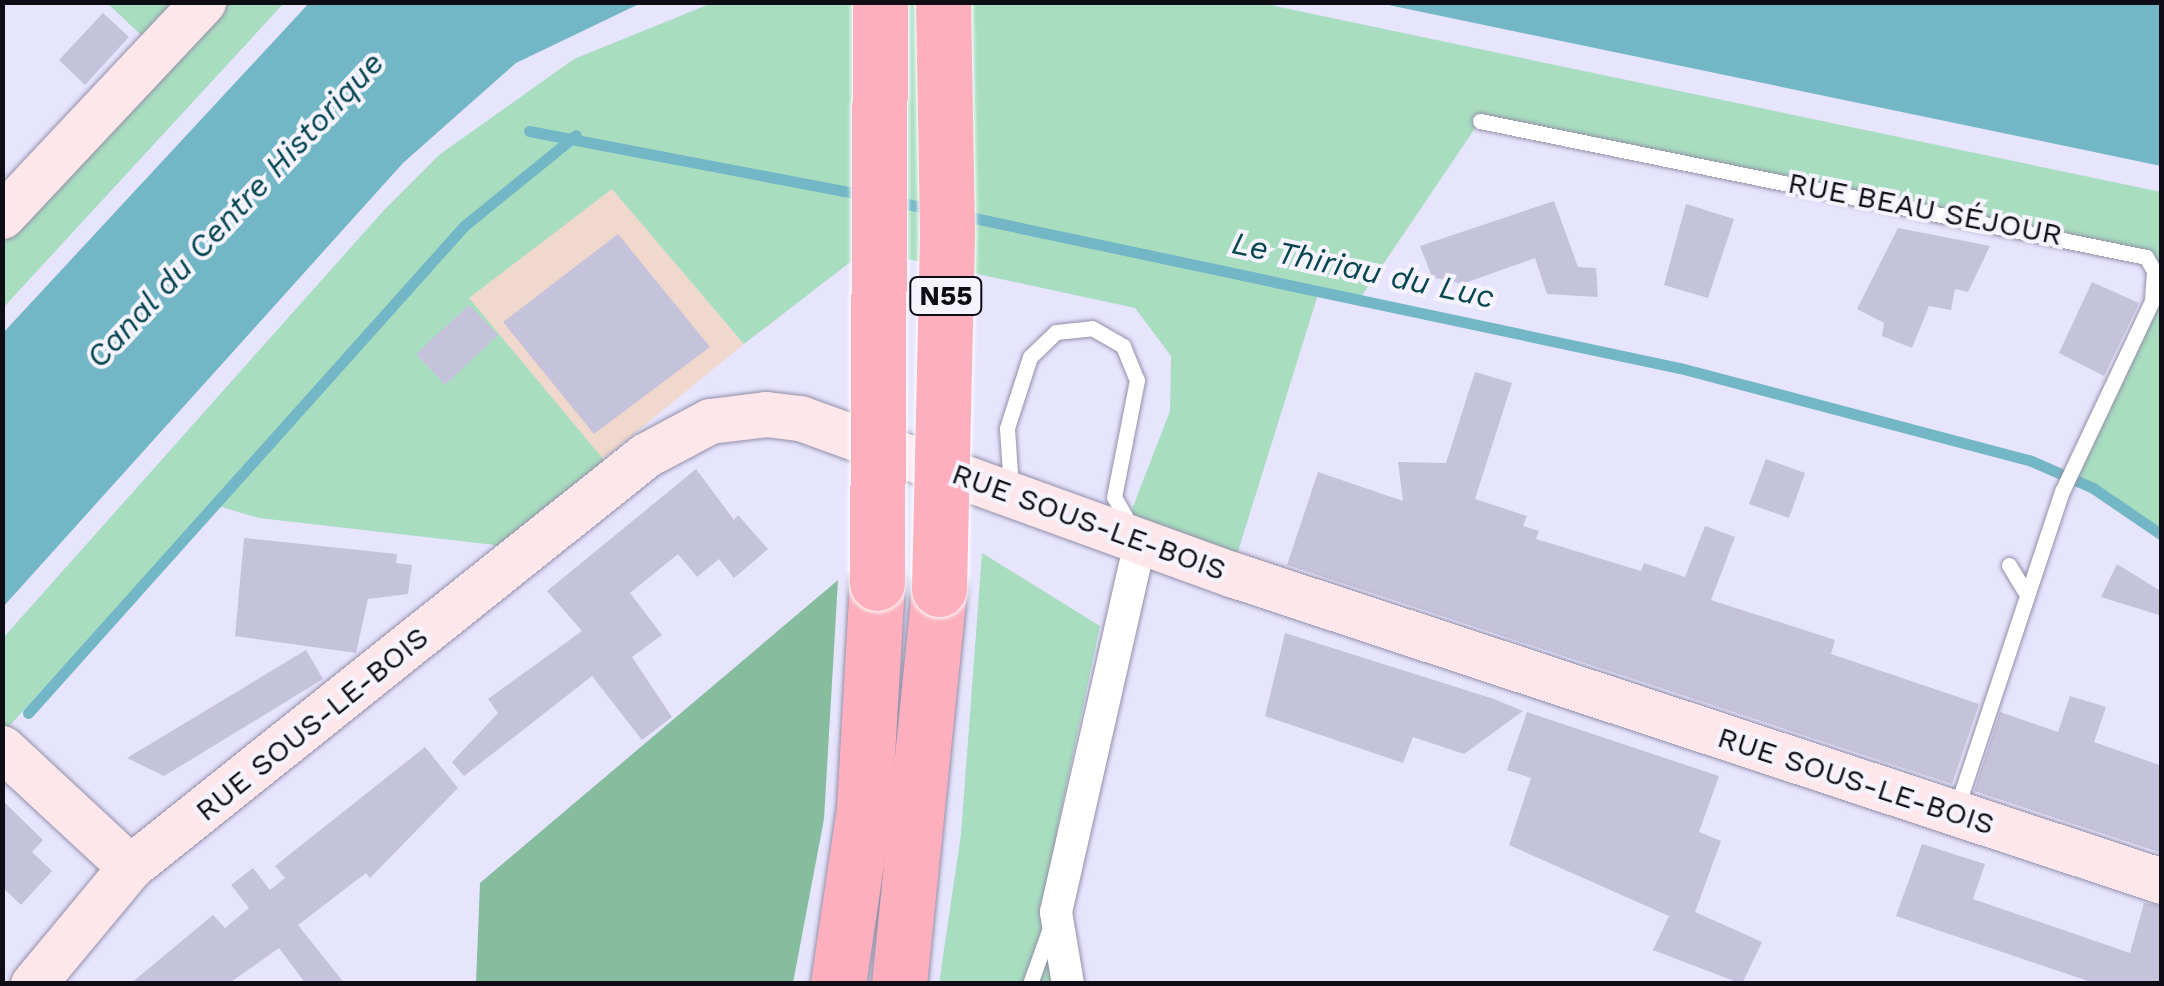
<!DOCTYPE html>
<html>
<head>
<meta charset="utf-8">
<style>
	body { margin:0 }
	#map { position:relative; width:2164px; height:986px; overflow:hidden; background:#e7e4fe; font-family:"Work Sans",sans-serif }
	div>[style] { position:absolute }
	.education>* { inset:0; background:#f0d8cd }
	.green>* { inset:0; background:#a8ddc0 }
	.forest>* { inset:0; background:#86bd9f }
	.water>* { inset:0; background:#73b7c6 }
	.stream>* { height:11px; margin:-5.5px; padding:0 5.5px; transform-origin:5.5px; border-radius:5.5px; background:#73b7c6 }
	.building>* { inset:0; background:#c5c2db }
	.roads { filter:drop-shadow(0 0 2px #9290a7) drop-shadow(0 0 2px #9290a7) }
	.lane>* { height:15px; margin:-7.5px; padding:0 7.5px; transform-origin:7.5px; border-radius:7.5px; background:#fff }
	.street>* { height:32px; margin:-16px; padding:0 16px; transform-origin:16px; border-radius:16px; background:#fff }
	.secondary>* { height:45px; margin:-22.5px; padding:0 22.5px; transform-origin:22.5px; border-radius:22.5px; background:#fee7eb }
	.highway>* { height:55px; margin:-27.5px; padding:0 27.5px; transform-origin:27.5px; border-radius:27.5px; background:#fdafbd }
	.bridges { filter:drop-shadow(0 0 2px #fff) drop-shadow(0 0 2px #fff) }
	.highway-bridge>* { height:55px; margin:-27.5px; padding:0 27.5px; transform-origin:27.5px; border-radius:27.5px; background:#fdafbd }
	span { translate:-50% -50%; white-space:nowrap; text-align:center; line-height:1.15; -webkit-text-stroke:8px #f5f4fe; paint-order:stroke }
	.shield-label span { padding:2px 8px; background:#f5f4fe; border:2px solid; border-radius:8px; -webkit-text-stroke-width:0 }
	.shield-label { font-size:28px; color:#0e0d15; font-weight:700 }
	.street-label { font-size:30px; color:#0e0d15 }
	.water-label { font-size:32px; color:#044550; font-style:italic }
	.frame { position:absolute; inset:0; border:5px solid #0e0d15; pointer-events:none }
</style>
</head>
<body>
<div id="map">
	<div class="education">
		<i style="clip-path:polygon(612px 189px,744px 344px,603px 459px,468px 298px)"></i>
	</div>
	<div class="green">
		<i style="clip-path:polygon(107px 3px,284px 3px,3px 308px,2px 216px,157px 50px)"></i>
		<i style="clip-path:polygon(712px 3px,1260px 3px,2161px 192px,2161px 535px,2068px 476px,2152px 301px,2146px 257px,1480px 121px,1361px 297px,1320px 288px,1231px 574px,1129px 517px,1170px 411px,1171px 356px,1135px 308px,866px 250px,744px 344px,612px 189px,469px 298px,618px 477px,529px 549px,259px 518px,211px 504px,3px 733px,3px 638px,385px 209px,439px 155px,574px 59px)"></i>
		<i style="clip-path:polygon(982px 553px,1100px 626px,1057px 830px,1056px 912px,1068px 983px,939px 984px,961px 834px)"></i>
	</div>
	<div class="forest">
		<i style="clip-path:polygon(838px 580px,824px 819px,793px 983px,476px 983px,480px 883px)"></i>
	</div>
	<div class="water">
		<i style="clip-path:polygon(310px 2px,641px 3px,516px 63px,403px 163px,3px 607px,3px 333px)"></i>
		<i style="clip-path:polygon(1379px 3px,2161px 3px,2161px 166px)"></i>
	</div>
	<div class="stream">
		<i style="left:529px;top:131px;width:340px;rotate:10.8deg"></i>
		<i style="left:891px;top:201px;width:42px;rotate:11deg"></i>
		<i style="left:960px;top:215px;width:736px;rotate:12deg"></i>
		<i style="left:1680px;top:368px;width:361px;rotate:14.8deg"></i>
		<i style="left:2029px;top:460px;width:70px;rotate:23.6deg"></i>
		<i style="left:2093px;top:488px;width:83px;rotate:34.3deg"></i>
		<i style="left:28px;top:713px;width:654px;rotate:-48.16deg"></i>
		<i style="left:464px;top:226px;width:144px;rotate:-39.1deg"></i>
	</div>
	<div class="building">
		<i style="clip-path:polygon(103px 13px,129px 37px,85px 85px,59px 60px)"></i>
		<i style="clip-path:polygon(1554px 201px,1578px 267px,1596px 268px,1598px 297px,1547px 294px,1535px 258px,1462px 284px,1432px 277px,1420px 246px)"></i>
		<i style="clip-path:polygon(1686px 204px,1734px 219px,1708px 298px,1664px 285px)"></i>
		<i style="clip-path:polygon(1898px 228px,1990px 246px,1968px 292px,1955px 289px,1951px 310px,1929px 306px,1912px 348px,1882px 336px,1884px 323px,1857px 309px)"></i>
		<i style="clip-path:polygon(618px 234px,710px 347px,594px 434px,503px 322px)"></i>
		<i style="clip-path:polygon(2092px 282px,2139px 303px,2104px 376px,2059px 353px)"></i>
		<i style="clip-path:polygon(469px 305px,498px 335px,445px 385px,416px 354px)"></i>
		<i style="clip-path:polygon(1475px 372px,1512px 383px,1475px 499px,1527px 516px,1523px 526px,1539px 531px,1536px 539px,1641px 571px,1644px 563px,1685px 577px,1705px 526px,1735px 537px,1711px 600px,1835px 640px,1831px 654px,1979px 704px,1952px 784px,1287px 565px,1318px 472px,1403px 501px,1398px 462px,1446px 463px)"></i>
		<i style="clip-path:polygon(1766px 459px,1805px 473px,1789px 518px,1749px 504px)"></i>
		<i style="clip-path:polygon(696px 469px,734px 520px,738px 515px,768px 549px,734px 578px,719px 559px,697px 577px,678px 554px,630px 593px,662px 635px,632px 657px,672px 717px,642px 740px,592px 676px,464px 776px,452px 762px,498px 713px,488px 699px,582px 631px,547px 591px)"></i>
		<i style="clip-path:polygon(244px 538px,397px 554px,396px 563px,412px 565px,408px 594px,368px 599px,356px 653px,235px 636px)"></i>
		<i style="clip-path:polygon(2117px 564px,2162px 592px,2162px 616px,2101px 597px)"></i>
		<i style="clip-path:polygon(1285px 633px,1494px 699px,1523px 711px,1464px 754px,1413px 737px,1403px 763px,1265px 716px)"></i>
		<i style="clip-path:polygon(306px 650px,323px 679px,192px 759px,164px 776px,127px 758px)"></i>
		<i style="clip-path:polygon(2070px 696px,2106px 707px,2094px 742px,2162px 766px,2162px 853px,1974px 791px,2000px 712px,2058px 732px)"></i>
		<i style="clip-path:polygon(1527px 712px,1719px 776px,1699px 832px,1721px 841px,1695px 912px,1762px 942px,1742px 984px,1653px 950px,1669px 916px,1509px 845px,1531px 778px,1507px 770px)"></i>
		<i style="clip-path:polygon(425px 747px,458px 788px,370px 878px,366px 873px,298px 925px,345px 984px,306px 984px,279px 948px,228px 984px,130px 984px,213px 915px,225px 928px,249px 908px,231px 885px,253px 868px,270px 890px,285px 878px,275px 866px)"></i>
		<i style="clip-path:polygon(2px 800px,43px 840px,32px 852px,52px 871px,21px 905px,2px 887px)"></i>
		<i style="clip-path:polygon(1922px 844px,1985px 864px,1973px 899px,2130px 953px,2144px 903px,2162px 906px,2162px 984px,2097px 984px,1896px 916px)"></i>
	</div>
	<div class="roads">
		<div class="lane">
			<i style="left:1480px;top:121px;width:680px;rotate:11.54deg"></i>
			<i style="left:2146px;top:257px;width:16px;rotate:60deg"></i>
			<i style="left:2154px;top:271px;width:30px;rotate:94deg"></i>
			<i style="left:2152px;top:301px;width:210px;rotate:115.3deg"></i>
			<i style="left:2062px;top:491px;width:335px;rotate:108.4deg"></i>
			<i style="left:1011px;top:487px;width:59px;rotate:-93.9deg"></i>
			<i style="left:1007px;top:428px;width:75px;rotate:-72.1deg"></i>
			<i style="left:1030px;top:357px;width:36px;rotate:-44deg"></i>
			<i style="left:1056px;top:332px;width:36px;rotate:-6deg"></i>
			<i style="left:1092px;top:328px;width:36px;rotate:30deg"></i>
			<i style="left:1123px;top:346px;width:37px;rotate:68deg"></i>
			<i style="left:1137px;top:380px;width:119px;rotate:101.1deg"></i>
			<i style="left:1114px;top:497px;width:32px;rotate:60deg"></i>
			<i style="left:2009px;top:565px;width:29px;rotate:59deg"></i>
			<i style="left:1030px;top:984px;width:63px;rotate:-70.4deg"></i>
		</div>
		<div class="street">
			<i style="left:1068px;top:984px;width:73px;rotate:-99.5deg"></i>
			<i style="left:1056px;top:912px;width:380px;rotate:-77.2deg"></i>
		</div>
		<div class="secondary">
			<i style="left:2px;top:216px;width:294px;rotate:-46.8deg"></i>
			<i style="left:2px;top:748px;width:175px;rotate:42.9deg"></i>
			<i style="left:33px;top:984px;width:152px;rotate:-50.3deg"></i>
			<i style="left:130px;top:867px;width:660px;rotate:-38.61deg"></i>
			<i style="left:646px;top:455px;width:72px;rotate:-28deg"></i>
			<i style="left:710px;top:421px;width:56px;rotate:-7.1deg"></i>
			<i style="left:766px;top:414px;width:34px;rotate:7deg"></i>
			<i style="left:800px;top:418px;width:458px;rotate:19.9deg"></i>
			<i style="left:1231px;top:574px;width:980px;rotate:18.25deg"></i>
		</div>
		<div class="highway">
			<i style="left:838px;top:984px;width:179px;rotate:-81.6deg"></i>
			<i style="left:864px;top:807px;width:224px;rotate:-86.7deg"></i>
			<i style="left:899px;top:984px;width:397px;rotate:-84.2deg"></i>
		</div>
	</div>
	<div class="bridges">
		<div class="highway-bridge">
			<i style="left:877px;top:583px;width:581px;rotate:-89.7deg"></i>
			<i style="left:939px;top:589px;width:359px;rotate:-88.7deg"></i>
			<i style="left:947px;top:230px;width:228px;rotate:-91deg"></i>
		</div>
	</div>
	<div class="shield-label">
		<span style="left:946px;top:296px">N55</span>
	</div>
	<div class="street-label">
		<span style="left:1925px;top:209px;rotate:11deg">RUE BEAU SÉJOUR</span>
		<span style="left:1089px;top:522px;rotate:20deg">RUE SOUS-LE-BOIS</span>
		<span style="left:312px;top:724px;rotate:-39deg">RUE SOUS-LE-BOIS</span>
		<span style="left:1856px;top:781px;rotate:18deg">RUE SOUS-LE-BOIS</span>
	</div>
	<div class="water-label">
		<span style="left:235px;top:210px;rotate:-47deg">Canal du Centre Historique</span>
		<span style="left:1363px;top:270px;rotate:12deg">Le Thiriau du Luc</span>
	</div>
	<div class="frame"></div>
</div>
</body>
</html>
